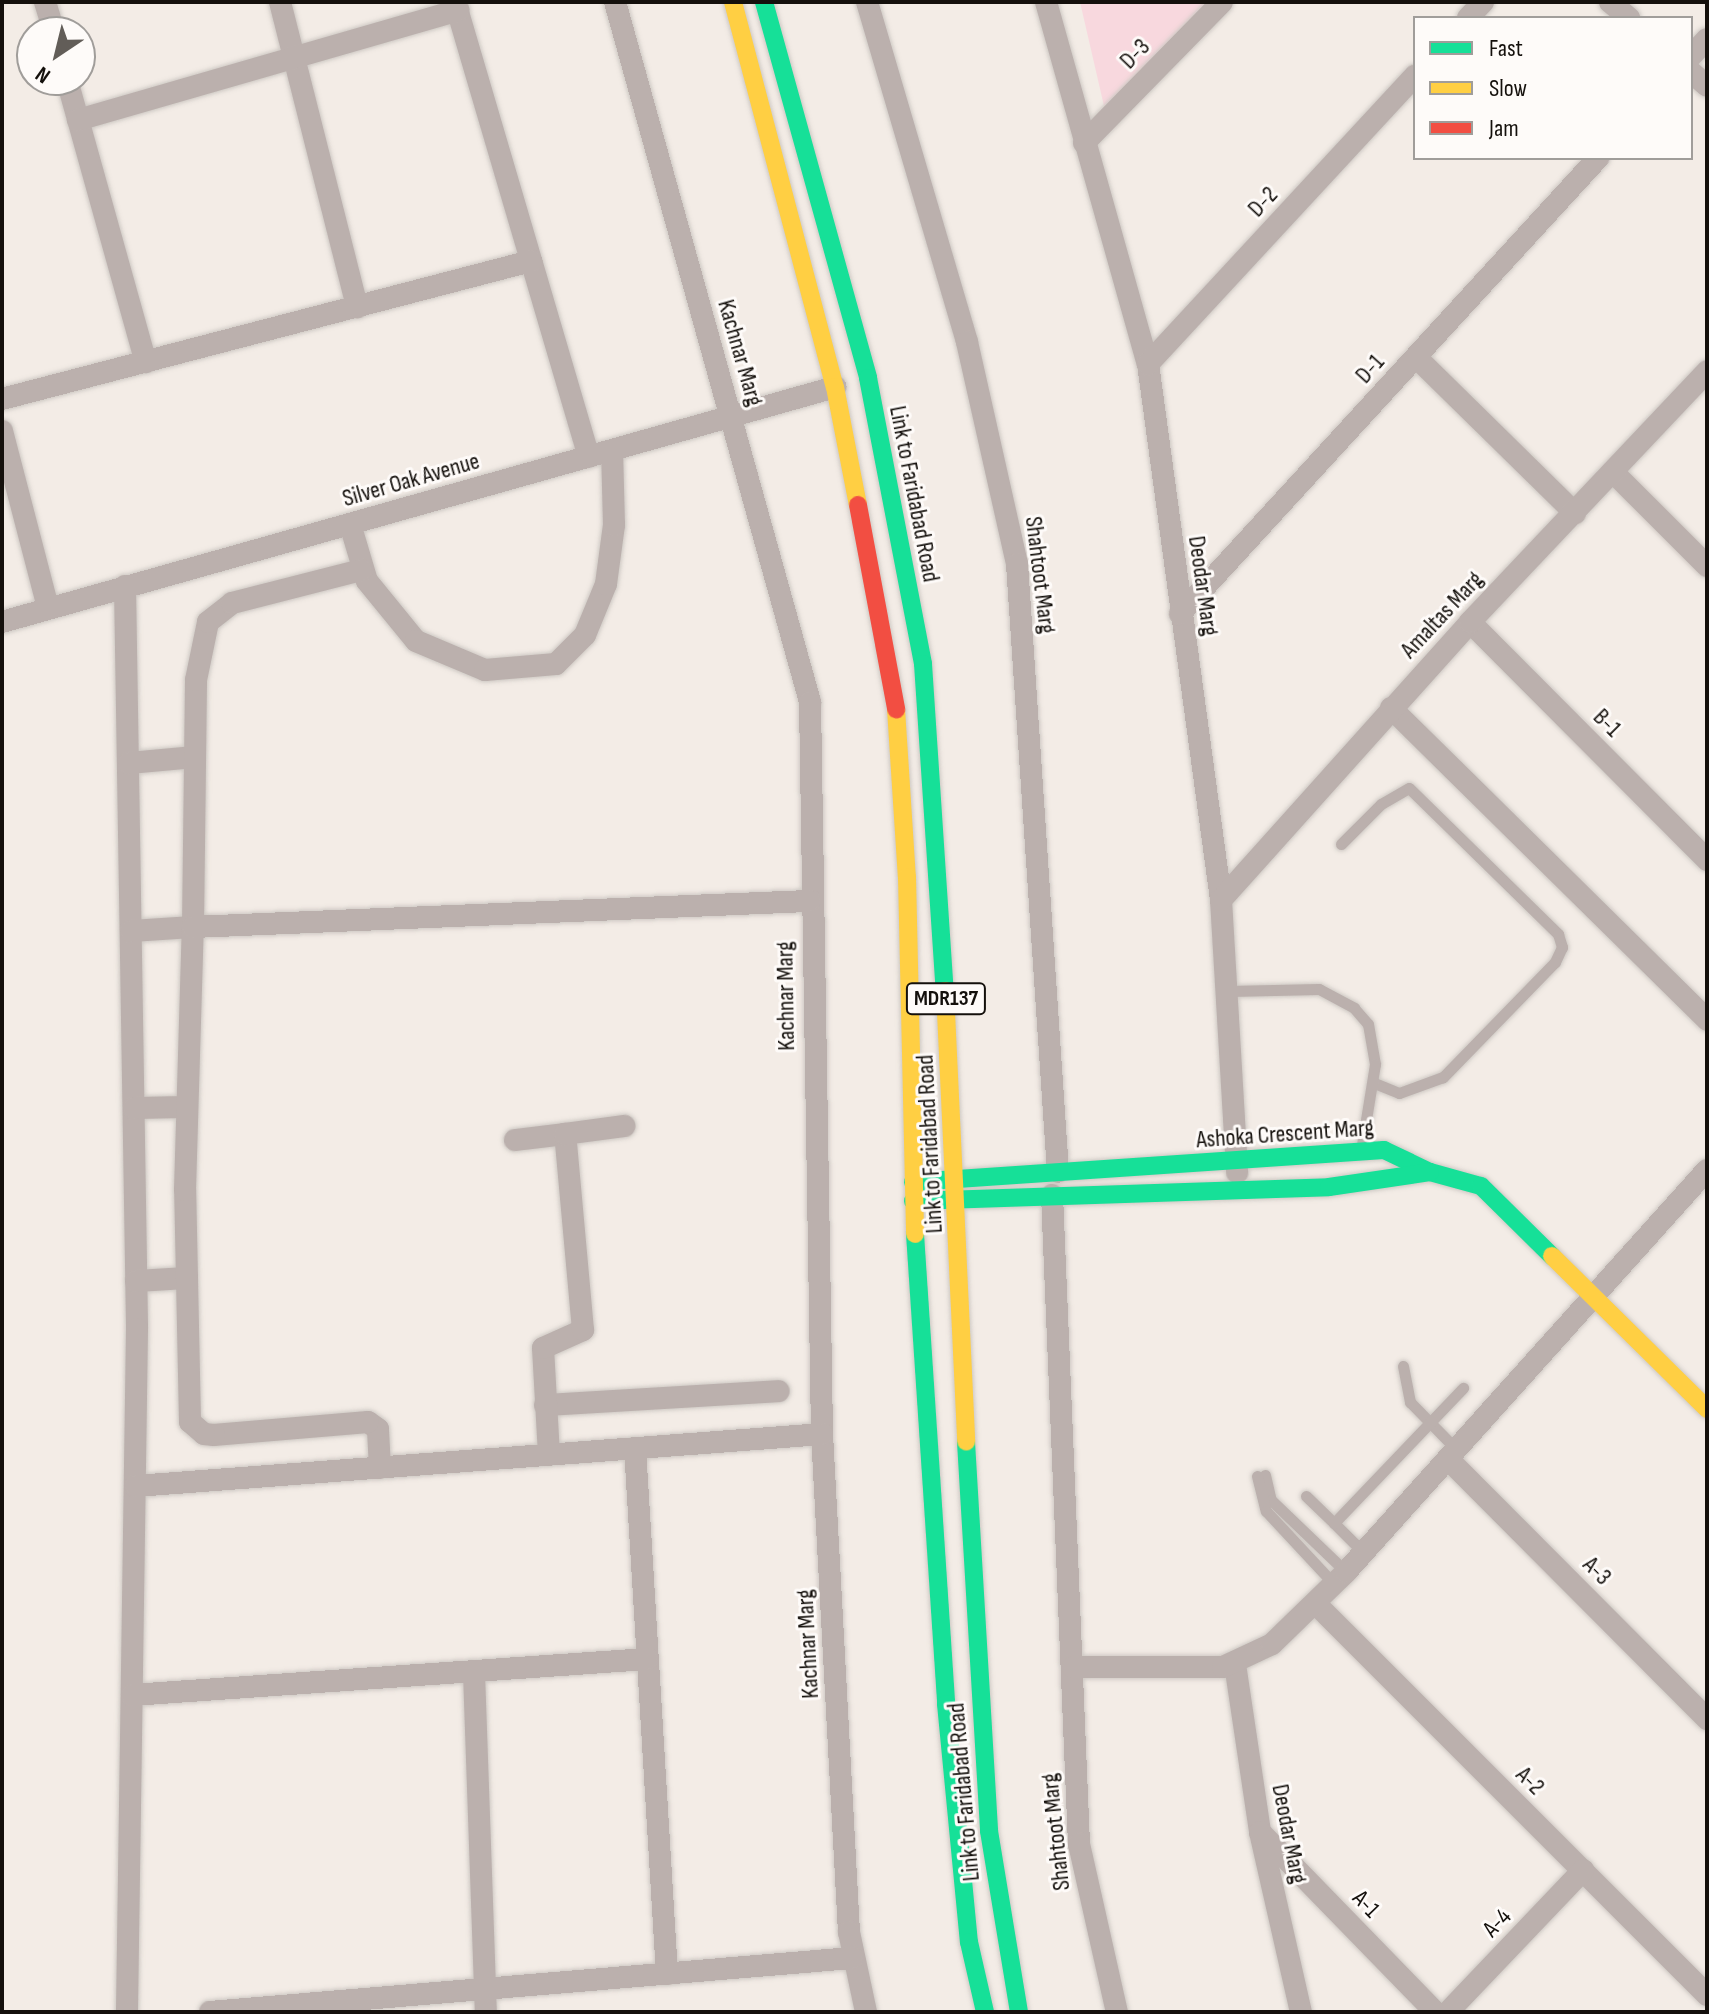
<!DOCTYPE html>
<html>
<head>
<meta charset="utf-8">
<style>
	body { margin:0 }
	#map { position:relative; width:1709px; height:2014px; overflow:hidden; background:#f3ece6; font-family:"Sofia Sans Condensed",sans-serif }
	div>[style] { position:absolute }
	.green>* { inset:0; background:#f8d8de }
	.roads { filter:drop-shadow(0 0 2px #cec9c4) drop-shadow(0 0 2px #cec9c4) }
	.lane>* { height:11px; margin:-5.5px; padding:0 5.5px; transform-origin:5.5px; border-radius:5.5px; background:#bbb0ad }
	.street>* { height:22px; margin:-11px; padding:0 11px; transform-origin:11px; border-radius:11px; background:#bbb0ad }
	.fast>* { height:18px; margin:-9px; padding:0 9px; transform-origin:9px; border-radius:9px; background:#16e098 }
	.slow>* { height:18px; margin:-9px; padding:0 9px; transform-origin:9px; border-radius:9px; background:#ffcf43 }
	.jam>* { height:18px; margin:-9px; padding:0 9px; transform-origin:9px; border-radius:9px; background:#f24e42 }
	span { translate:-50% -50%; white-space:nowrap; text-align:center; line-height:1.15; -webkit-text-stroke:6px #fefbf9; paint-order:stroke }
	.shield-label span { padding:2px 6px; background:#fefbf9; border:2px solid; border-radius:6px; -webkit-text-stroke-width:0 }
	.shield-label { font-size:22px; color:#14100c; font-weight:700 }
	.street-label { font-size:24px; color:#14100c }
	.frame { position:absolute; inset:0; border:4px solid #14100c; pointer-events:none }
	.legend { position:absolute; left:1413px; top:16px; width:280px; height:144px; box-sizing:border-box; background:#fefbf9; border:2px solid #a09d9a; margin:0; padding:10px 14px; list-style:none; font-size:24px; color:#14100c }
	.legend li { display:flex; align-items:center; gap:16px; height:40px }
	.legend b { width:40px; border:2px solid #a09d9a }
	.north { position:absolute; left:16px; top:16px; width:80px; height:80px; box-sizing:border-box; background:#fefbf9; border:2px solid #a09d9a; border-radius:50%; rotate:215deg; font-size:22px; font-weight:700; line-height:32px; text-align:center; color:#14100c }
	.north::after { content:''; display:block; margin:auto; width:28px; height:36px; background:#625d58; clip-path:polygon(50% 0,100% 100%,50% 72%,0 100%) }
</style>
</head>
<body>
<div id="map">
	<div class="green">
		<i style="clip-path:polygon(1080px 2px,1215px 2px,1104px 106px)"></i>
	</div>
	<div class="roads">
		<div class="lane">
			<i style="left:1341px;top:844px;width:57px;rotate:-45deg"></i>
			<i style="left:1381px;top:804px;width:32px;rotate:-30deg"></i>
			<i style="left:1409px;top:788px;width:209px;rotate:44.4deg"></i>
			<i style="left:1558px;top:934px;width:14px;rotate:73deg"></i>
			<i style="left:1562px;top:947px;width:17px;rotate:115deg"></i>
			<i style="left:1555px;top:962px;width:161px;rotate:134.2deg"></i>
			<i style="left:1443px;top:1077px;width:47px;rotate:160deg"></i>
			<i style="left:1399px;top:1093px;width:27px;rotate:-158deg"></i>
			<i style="left:1229px;top:991px;width:90px;rotate:-1.3deg"></i>
			<i style="left:1319px;top:989px;width:40px;rotate:28deg"></i>
			<i style="left:1354px;top:1008px;width:21px;rotate:49deg"></i>
			<i style="left:1368px;top:1024px;width:41px;rotate:80.1deg"></i>
			<i style="left:1375px;top:1064px;width:87px;rotate:99.2deg"></i>
			<i style="left:1403px;top:1366px;width:37px;rotate:79deg"></i>
			<i style="left:1410px;top:1402px;width:69px;rotate:45.6deg"></i>
			<i style="left:1265px;top:1475px;width:26px;rotate:77deg"></i>
			<i style="left:1271px;top:1500px;width:104px;rotate:43.8deg"></i>
			<i style="left:1257px;top:1476px;width:36px;rotate:76deg"></i>
			<i style="left:1266px;top:1511px;width:100px;rotate:47deg"></i>
			<i style="left:1306px;top:1496px;width:39px;rotate:44deg"></i>
			<i style="left:1364px;top:1553px;width:42px;rotate:-135deg"></i>
			<i style="left:1334px;top:1523px;width:187px;rotate:-46.3deg"></i>
		</div>
		<div class="street">
			<i style="left:45px;top:2px;width:31px;rotate:73deg"></i>
			<i style="left:280px;top:2px;width:315px;rotate:75.8deg"></i>
			<i style="left:455px;top:2px;width:474px;rotate:73.6deg"></i>
			<i style="left:615px;top:2px;width:727px;rotate:74.43deg"></i>
			<i style="left:810px;top:702px;width:732px;rotate:89.06deg"></i>
			<i style="left:822px;top:1434px;width:499px;rotate:86.9deg"></i>
			<i style="left:849px;top:1932px;width:82px;rotate:78deg"></i>
			<i style="left:867px;top:2px;width:354px;rotate:73.6deg"></i>
			<i style="left:967px;top:342px;width:228px;rotate:77.3deg"></i>
			<i style="left:1017px;top:564px;width:609px;rotate:86.14deg"></i>
			<i style="left:1046px;top:2px;width:376px;rotate:74.3deg"></i>
			<i style="left:1148px;top:364px;width:541px;rotate:82.24deg"></i>
			<i style="left:1221px;top:900px;width:273px;rotate:86.6deg"></i>
			<i style="left:1610px;top:2px;width:25px;rotate:40deg"></i>
			<i style="left:1468px;top:18px;width:22px;rotate:-47deg"></i>
			<i style="left:1691px;top:56px;width:23px;rotate:-47deg"></i>
			<i style="left:1691px;top:72px;width:21px;rotate:41deg"></i>
			<i style="left:67px;top:80px;width:293px;rotate:74.4deg"></i>
			<i style="left:78px;top:120px;width:396px;rotate:-16.1deg"></i>
			<i style="left:1084px;top:143px;width:197px;rotate:-45.6deg"></i>
			<i style="left:1416px;top:357px;width:223px;rotate:44.5deg"></i>
			<i style="left:1148px;top:364px;width:393px;rotate:-47.2deg"></i>
			<i style="left:2px;top:399px;width:547px;rotate:-14.62deg"></i>
			<i style="left:2px;top:431px;width:182px;rotate:75.4deg"></i>
			<i style="left:1613px;top:472px;width:133px;rotate:45deg"></i>
			<i style="left:350px;top:524px;width:59px;rotate:73.4deg"></i>
			<i style="left:367px;top:581px;width:77px;rotate:50.8deg"></i>
			<i style="left:416px;top:641px;width:75px;rotate:22.8deg"></i>
			<i style="left:485px;top:670px;width:71px;rotate:-4.8deg"></i>
			<i style="left:556px;top:664px;width:41px;rotate:-45deg"></i>
			<i style="left:585px;top:635px;width:55px;rotate:-67.6deg"></i>
			<i style="left:606px;top:584px;width:60px;rotate:-82.3deg"></i>
			<i style="left:614px;top:525px;width:74px;rotate:-91.5deg"></i>
			<i style="left:125px;top:586px;width:743px;rotate:89.07deg"></i>
			<i style="left:137px;top:1329px;width:683px;rotate:90.84deg"></i>
			<i style="left:1180px;top:614px;width:619px;rotate:-47.49deg"></i>
			<i style="left:2px;top:622px;width:866px;rotate:-15.75deg"></i>
			<i style="left:1470px;top:622px;width:336px;rotate:45.1deg"></i>
			<i style="left:1391px;top:708px;width:444px;rotate:44.6deg"></i>
			<i style="left:129px;top:763px;width:66px;rotate:-5.2deg"></i>
			<i style="left:1221px;top:900px;width:373px;rotate:-48.1deg"></i>
			<i style="left:1470px;top:622px;width:345px;rotate:-46.6deg"></i>
			<i style="left:131px;top:931px;width:62px;rotate:-3.7deg"></i>
			<i style="left:193px;top:927px;width:247px;rotate:-89.3deg"></i>
			<i style="left:196px;top:680px;width:59px;rotate:-78.3deg"></i>
			<i style="left:208px;top:622px;width:31px;rotate:-38deg"></i>
			<i style="left:232px;top:603px;width:133px;rotate:-14.3deg"></i>
			<i style="left:134px;top:1108px;width:52px;rotate:-1.1deg"></i>
			<i style="left:515px;top:1140px;width:50px;rotate:-6.8deg"></i>
			<i style="left:1052px;top:1195px;width:650px;rotate:87.62deg"></i>
			<i style="left:1079px;top:1844px;width:172px;rotate:77.3deg"></i>
			<i style="left:136px;top:1281px;width:51px;rotate:-3.4deg"></i>
			<i style="left:545px;top:1405px;width:234px;rotate:-3.4deg"></i>
			<i style="left:635px;top:1448px;width:527px;rotate:86.52deg"></i>
			<i style="left:549px;top:1455px;width:107px;rotate:-93.2deg"></i>
			<i style="left:543px;top:1348px;width:44px;rotate:-24.2deg"></i>
			<i style="left:583px;top:1330px;width:197px;rotate:-95.2deg"></i>
			<i style="left:565px;top:1134px;width:60px;rotate:-7.7deg"></i>
			<i style="left:1449px;top:1460px;width:366px;rotate:45.1deg"></i>
			<i style="left:380px;top:1468px;width:39px;rotate:-93deg"></i>
			<i style="left:378px;top:1429px;width:12px;rotate:-145deg"></i>
			<i style="left:368px;top:1422px;width:155px;rotate:175.2deg"></i>
			<i style="left:214px;top:1435px;width:10px;rotate:-174deg"></i>
			<i style="left:204px;top:1434px;width:18px;rotate:-139deg"></i>
			<i style="left:190px;top:1422px;width:232px;rotate:-91.2deg"></i>
			<i style="left:185px;top:1190px;width:263px;rotate:-88.3deg"></i>
			<i style="left:193px;top:927px;width:617px;rotate:-2.42deg"></i>
			<i style="left:136px;top:1486px;width:688px;rotate:-4.33deg"></i>
			<i style="left:1316px;top:1604px;width:553px;rotate:45deg"></i>
			<i style="left:1235px;top:1664px;width:170px;rotate:81.5deg"></i>
			<i style="left:1260px;top:1832px;width:185px;rotate:77.2deg"></i>
			<i style="left:1073px;top:1667px;width:150px"></i>
			<i style="left:1223px;top:1667px;width:54px;rotate:-25.1deg"></i>
			<i style="left:1272px;top:1644px;width:103px;rotate:-44.2deg"></i>
			<i style="left:1346px;top:1572px;width:540px;rotate:-48.08deg"></i>
			<i style="left:474px;top:1673px;width:339px;rotate:88deg"></i>
			<i style="left:132px;top:1695px;width:516px;rotate:-4deg"></i>
			<i style="left:1260px;top:1832px;width:251px;rotate:45.8deg"></i>
			<i style="left:210px;top:2012px;width:644px;rotate:-4.81deg"></i>
			<i style="left:1448px;top:2012px;width:196px;rotate:-46.4deg"></i>
		</div>
		<div class="fast">
			<i style="left:764px;top:2px;width:390px;rotate:74.5deg"></i>
			<i style="left:868px;top:378px;width:291px;rotate:79.1deg"></i>
			<i style="left:923px;top:664px;width:328px;rotate:86.2deg"></i>
			<i style="left:913px;top:1182px;width:472px;rotate:-3.9deg"></i>
			<i style="left:1384px;top:1150px;width:51px;rotate:25.6deg"></i>
			<i style="left:1430px;top:1172px;width:53px;rotate:15.4deg"></i>
			<i style="left:1481px;top:1186px;width:100px;rotate:44.6deg"></i>
			<i style="left:913px;top:1201px;width:416px;rotate:-1.9deg"></i>
			<i style="left:1329px;top:1187px;width:102px;rotate:-8.4deg"></i>
			<i style="left:915px;top:1234px;width:471px;rotate:86.2deg"></i>
			<i style="left:946px;top:1704px;width:239px;rotate:84.5deg"></i>
			<i style="left:969px;top:1942px;width:72px;rotate:77.1deg"></i>
			<i style="left:966px;top:1442px;width:390px;rotate:86.6deg"></i>
			<i style="left:989px;top:1831px;width:183px;rotate:80.6deg"></i>
		</div>
		<div class="slow">
			<i style="left:733px;top:2px;width:398px;rotate:75.2deg"></i>
			<i style="left:835px;top:387px;width:120px;rotate:79deg"></i>
			<i style="left:896px;top:709px;width:168px;rotate:86.3deg"></i>
			<i style="left:907px;top:877px;width:357px;rotate:88.7deg"></i>
			<i style="left:945px;top:991px;width:451px;rotate:87.3deg"></i>
			<i style="left:1552px;top:1256px;width:218px;rotate:44.6deg"></i>
		</div>
		<div class="jam">
			<i style="left:858px;top:505px;width:208px;rotate:79.4deg"></i>
		</div>
	</div>
	<div class="shield-label">
		<span style="left:946px;top:999px">MDR137</span>
	</div>
	<div class="street-label">
		<span style="left:1135px;top:54px;rotate:-46deg">D-3</span>
		<span style="left:1263px;top:202px;rotate:-47deg">D-2</span>
		<span style="left:740px;top:353px;rotate:74deg">Kachnar Marg</span>
		<span style="left:1370px;top:369px;rotate:-48deg">D-1</span>
		<span style="left:411px;top:480px;rotate:-16deg">Silver Oak Avenue</span>
		<span style="left:914px;top:494px;rotate:79deg">Link to Faridabad Road</span>
		<span style="left:1040px;top:575px;rotate:83deg">Shahtoot Marg</span>
		<span style="left:1203px;top:586px;rotate:82deg">Deodar Marg</span>
		<span style="left:1442px;top:615px;rotate:-47deg">Amaltas Marg</span>
		<span style="left:1607px;top:723px;rotate:45deg">B-1</span>
		<span style="left:786px;top:996px;rotate:-91deg">Kachnar Marg</span>
		<span style="left:1285px;top:1134px;rotate:-4deg">Ashoka Crescent Marg</span>
		<span style="left:930px;top:1144px;rotate:-93deg">Link to Faridabad Road</span>
		<span style="left:1597px;top:1571px;rotate:45deg">A-3</span>
		<span style="left:808px;top:1644px;rotate:-93deg">Kachnar Marg</span>
		<span style="left:1530px;top:1781px;rotate:45deg">A-2</span>
		<span style="left:964px;top:1792px;rotate:-95deg">Link to Faridabad Road</span>
		<span style="left:1056px;top:1832px;rotate:-96deg">Shahtoot Marg</span>
		<span style="left:1289px;top:1834px;rotate:79deg">Deodar Marg</span>
		<span style="left:1366px;top:1904px;rotate:46deg">A-1</span>
		<span style="left:1497px;top:1923px;rotate:-46deg">A-4</span>
	</div>
	<div class="frame"></div>
	<ul class="legend">
	<li><b style="height:10px;background:#16e098"></b>Fast</li>
	<li><b style="height:10px;background:#ffcf43"></b>Slow</li>
	<li><b style="height:10px;background:#f24e42"></b>Jam</li>
	</ul>
	<div class="north">N</div>
</div>
</body>
</html>
